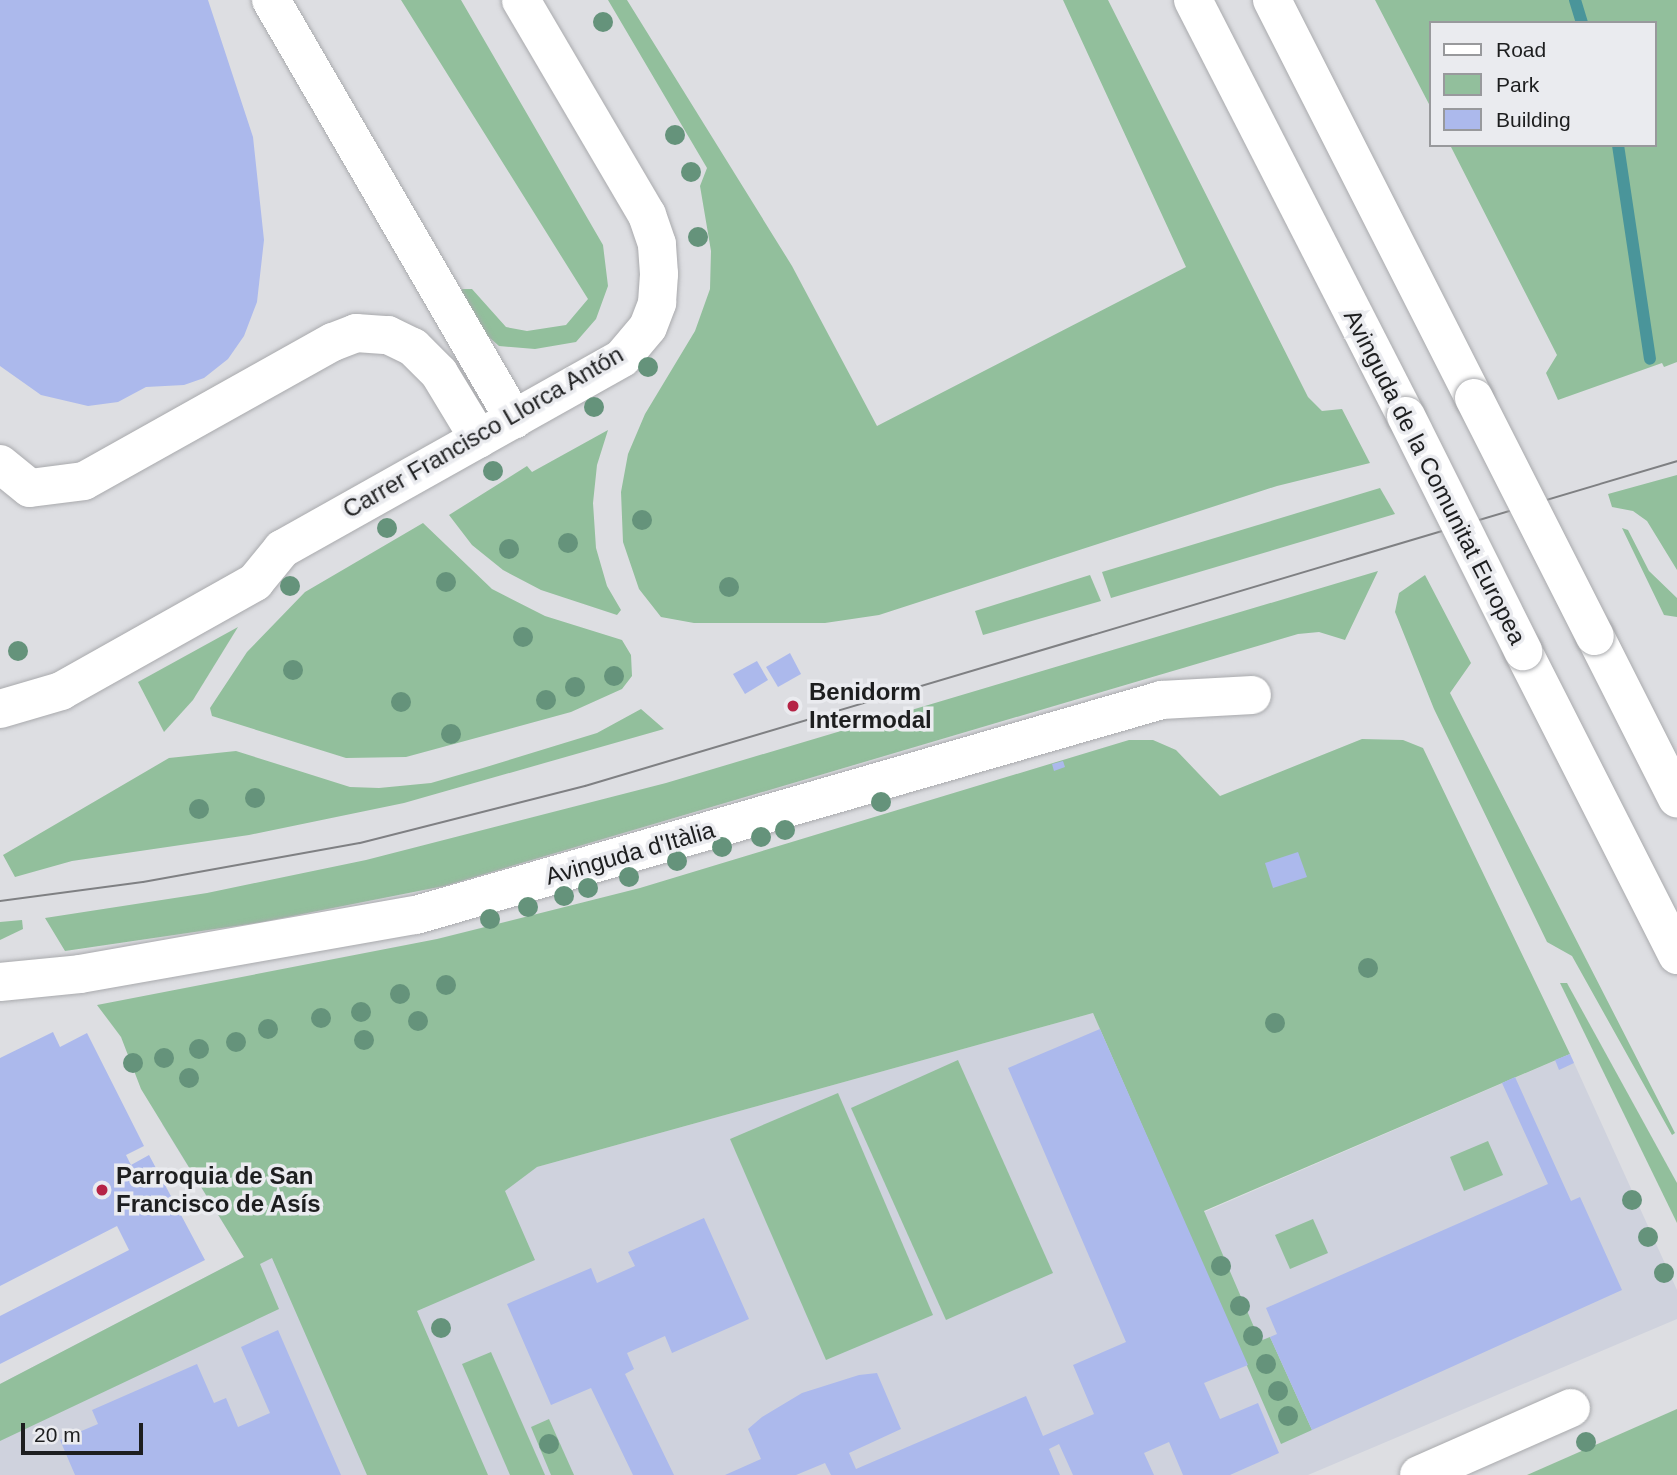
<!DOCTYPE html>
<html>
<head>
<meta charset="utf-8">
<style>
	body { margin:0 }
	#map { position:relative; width:1677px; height:1475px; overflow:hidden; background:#dddee2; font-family:Arial,sans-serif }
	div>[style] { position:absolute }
	.built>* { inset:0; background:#cfd2dd }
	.green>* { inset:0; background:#92bf9c }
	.stream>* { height:12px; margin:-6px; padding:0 6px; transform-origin:6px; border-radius:6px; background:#4a959a }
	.building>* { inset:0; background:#acb9ec }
	.roads { filter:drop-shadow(0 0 2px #a9aaad) drop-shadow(0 0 2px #a9aaad) }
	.minor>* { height:38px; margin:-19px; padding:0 19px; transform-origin:19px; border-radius:19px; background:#fff }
	.major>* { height:38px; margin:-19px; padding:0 19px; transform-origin:19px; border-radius:19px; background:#fff }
	.tram>* { height:2px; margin:-1px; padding:0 1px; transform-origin:1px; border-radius:1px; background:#7f8083 }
	.bridges { filter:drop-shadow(0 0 2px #a9aaad) drop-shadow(0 0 2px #a9aaad) }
	.major-bridge>* { height:38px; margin:-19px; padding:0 19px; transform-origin:19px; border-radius:19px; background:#fff }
	.trees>* { width:20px; height:20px; margin:-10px; border-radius:50%; background:#65937b }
	.dots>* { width:19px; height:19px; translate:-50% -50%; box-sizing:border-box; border:4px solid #eaebef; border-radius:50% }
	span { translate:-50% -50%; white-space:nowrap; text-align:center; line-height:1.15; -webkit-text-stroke:7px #eaebef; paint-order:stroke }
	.street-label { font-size:24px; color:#1d1e1f }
	.poi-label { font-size:24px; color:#1d1e1f; font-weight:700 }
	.left { translate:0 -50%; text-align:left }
	.legend { position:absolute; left:1429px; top:21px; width:228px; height:126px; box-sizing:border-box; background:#eaebef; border:2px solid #98999c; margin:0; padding:9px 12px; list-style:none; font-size:21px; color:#1d1e1f }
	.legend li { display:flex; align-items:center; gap:14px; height:35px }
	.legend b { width:35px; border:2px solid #98999c }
	.scale { position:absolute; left:21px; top:1423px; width:122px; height:32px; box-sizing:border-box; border:4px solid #1d1e1f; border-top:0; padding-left:9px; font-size:21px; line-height:24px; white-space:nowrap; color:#1d1e1f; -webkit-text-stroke:5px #eaebef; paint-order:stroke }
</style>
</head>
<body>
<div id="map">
	<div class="built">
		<i style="clip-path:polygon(1093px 1013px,1186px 1220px,1570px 1054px,1677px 1290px,1677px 1319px,1308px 1475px,0 1475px,0 1384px,244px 1257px,162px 1124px,537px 1167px)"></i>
	</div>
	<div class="green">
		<i style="clip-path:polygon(401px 0,461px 0,603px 245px,608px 286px,596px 319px,576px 342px,535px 349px,499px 346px,482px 331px,461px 295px,462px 289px,472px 289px,506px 327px,527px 331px,566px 325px,588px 299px)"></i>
		<i style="clip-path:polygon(608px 0,627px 0,792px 266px,877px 426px,1186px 267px,1063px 0,1108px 0,1308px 397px,1322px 411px,1342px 409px,1370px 463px,1277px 486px,879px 615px,825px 623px,694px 623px,661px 617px,639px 589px,623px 542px,621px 492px,628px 454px,645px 414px,695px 331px,710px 289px,711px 251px,700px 186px,707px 168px)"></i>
		<i style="clip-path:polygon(1375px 0,1677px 0,1677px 362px,1664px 367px,1662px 363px,1558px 400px,1546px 373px,1557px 355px,1450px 145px,1654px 145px,1654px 23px,1430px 23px,1430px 106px)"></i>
		<i style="clip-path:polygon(608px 430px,597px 465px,593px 503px,596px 548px,607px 586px,621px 610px,617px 615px,541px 590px,503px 570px,472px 545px,449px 515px,527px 466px,532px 472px)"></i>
		<i style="clip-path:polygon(1677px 475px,1677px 570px,1647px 521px,1633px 511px,1612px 507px,1608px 494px)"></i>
		<i style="clip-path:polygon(1380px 488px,1395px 514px,1111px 598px,1102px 572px)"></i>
		<i style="clip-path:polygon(423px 523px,492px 589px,545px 616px,622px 640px,631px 655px,632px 676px,622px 689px,571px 712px,406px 757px,346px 758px,212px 716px,210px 708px,247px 652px,305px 592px)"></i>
		<i style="clip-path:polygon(1622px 528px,1628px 530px,1649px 571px,1677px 598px,1677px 617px,1664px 615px)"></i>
		<i style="clip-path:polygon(1378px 571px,1345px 640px,1319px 632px,1298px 634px,444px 886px,262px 922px,65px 951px,45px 918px,207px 893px,366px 860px,666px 783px)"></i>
		<i style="clip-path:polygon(1090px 575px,1101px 601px,983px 635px,975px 611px)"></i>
		<i style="clip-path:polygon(1425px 575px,1471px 663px,1450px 693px,1675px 1133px,1672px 1135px,1572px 956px,1547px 942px,1434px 709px,1395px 612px,1399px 593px)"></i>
		<i style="clip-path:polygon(238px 627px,193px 700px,164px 732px,138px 682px)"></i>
		<i style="clip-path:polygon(641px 709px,664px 729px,404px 803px,249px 835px,72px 861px,15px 877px,3px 855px,169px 758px,236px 751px,350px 787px,379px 788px,431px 783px,483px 768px,597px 733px)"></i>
		<i style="clip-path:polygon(1362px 739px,1403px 740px,1423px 748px,1570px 1054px,1204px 1211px,1260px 1341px,1270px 1337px,1312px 1430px,1281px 1444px,1093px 1013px,537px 1167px,505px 1191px,535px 1260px,417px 1311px,488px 1475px,367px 1475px,272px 1258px,260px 1264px,279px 1309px,0 1441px,0 1384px,244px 1257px,141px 1089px,121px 1037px,97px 1005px,437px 939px,640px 888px,1129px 740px,1153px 740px,1176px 750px,1220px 796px)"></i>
		<i style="clip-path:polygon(22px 920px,23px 929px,0 940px,0 922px)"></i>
		<i style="clip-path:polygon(1560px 983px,1567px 983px,1677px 1183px,1677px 1223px)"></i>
		<i style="clip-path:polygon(958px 1060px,1053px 1273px,946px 1320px,851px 1108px)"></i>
		<i style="clip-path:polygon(838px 1093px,933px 1315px,826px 1360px,730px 1139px)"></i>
		<i style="clip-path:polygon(1488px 1141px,1503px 1175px,1464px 1191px,1450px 1157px)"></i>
		<i style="clip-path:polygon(1313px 1219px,1328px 1253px,1290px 1269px,1275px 1235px)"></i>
		<i style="clip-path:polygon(491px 1352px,545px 1475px,510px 1475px,462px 1364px)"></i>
		<i style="clip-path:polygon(1677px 1409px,1677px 1475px,1527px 1475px)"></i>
		<i style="clip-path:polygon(549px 1419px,574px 1475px,551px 1475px,531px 1427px)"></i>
	</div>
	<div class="stream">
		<i style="left:1575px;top:0;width:24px;rotate:73deg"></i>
		<i style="left:1618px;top:145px;width:216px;rotate:81.5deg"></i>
	</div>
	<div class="building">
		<i style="clip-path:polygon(0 0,208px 0,253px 137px,264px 240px,257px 302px,244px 336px,228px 359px,204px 378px,184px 385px,146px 387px,118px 402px,88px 406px,41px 395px,0 366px)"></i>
		<i style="clip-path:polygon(790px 653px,801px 674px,778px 687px,766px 667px)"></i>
		<i style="clip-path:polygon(757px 661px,768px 680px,745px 694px,733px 674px)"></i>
		<i style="clip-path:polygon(1063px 761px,1065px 767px,1054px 771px,1052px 764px)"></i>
		<i style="clip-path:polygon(1298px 852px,1307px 877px,1273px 888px,1265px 863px)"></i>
		<i style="clip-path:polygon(1100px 1029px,1248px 1365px,1204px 1383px,1220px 1419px,1258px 1403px,1279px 1453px,1230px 1475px,1183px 1475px,1169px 1442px,1144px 1453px,1154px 1475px,1073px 1475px,1059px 1444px,1049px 1449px,1060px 1475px,831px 1475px,825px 1463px,796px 1475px,725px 1475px,761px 1459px,748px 1429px,762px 1417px,802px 1393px,859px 1375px,877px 1373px,901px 1429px,849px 1453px,856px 1469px,1026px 1396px,1043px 1436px,1094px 1414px,1073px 1365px,1126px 1342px,1008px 1068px)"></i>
		<i style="clip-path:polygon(53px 1032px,60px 1047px,87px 1033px,144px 1146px,126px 1155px,131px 1165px,149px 1155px,205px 1260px,0 1364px,0 1316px,129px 1250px,117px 1226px,0 1286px,0 1058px)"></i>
		<i style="clip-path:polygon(1570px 1054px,1574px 1063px,1559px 1070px,1555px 1060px)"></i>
		<i style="clip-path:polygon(1515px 1077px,1571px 1201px,1580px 1197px,1622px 1290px,1312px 1430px,1270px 1337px,1277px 1334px,1266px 1308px,1548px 1184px,1502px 1083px)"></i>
		<i style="clip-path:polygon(704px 1218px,749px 1319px,672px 1353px,665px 1336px,627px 1353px,634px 1369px,625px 1374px,674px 1475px,633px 1475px,591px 1388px,551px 1405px,507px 1304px,591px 1268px,597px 1283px,635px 1266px,628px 1252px)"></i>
		<i style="clip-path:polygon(278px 1330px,341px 1475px,75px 1475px,60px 1440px,98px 1424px,92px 1410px,197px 1364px,214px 1403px,226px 1398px,238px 1427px,270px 1413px,241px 1347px)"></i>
	</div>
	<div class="roads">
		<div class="minor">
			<i style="left:271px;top:0;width:485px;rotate:59.9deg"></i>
			<i style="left:0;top:464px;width:38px;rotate:39deg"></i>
			<i style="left:30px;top:488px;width:54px;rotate:-7.4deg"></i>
			<i style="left:84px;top:481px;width:285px;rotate:-29.2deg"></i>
			<i style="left:333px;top:342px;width:25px;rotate:-21deg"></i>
			<i style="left:356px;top:333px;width:32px;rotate:4deg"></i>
			<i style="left:388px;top:335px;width:28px;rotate:26deg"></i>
			<i style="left:413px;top:347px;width:37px;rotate:45deg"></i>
			<i style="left:439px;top:373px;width:77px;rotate:58.8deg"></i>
			<i style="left:0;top:709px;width:64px;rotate:-16.4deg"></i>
			<i style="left:61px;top:691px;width:223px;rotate:-29.3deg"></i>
			<i style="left:255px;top:582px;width:43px;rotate:-50.7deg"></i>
			<i style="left:282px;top:549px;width:390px;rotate:-29.3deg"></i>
			<i style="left:622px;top:358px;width:40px;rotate:-50deg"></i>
			<i style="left:648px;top:327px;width:26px;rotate:-69deg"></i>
			<i style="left:657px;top:303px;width:29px;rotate:-86deg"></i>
			<i style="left:659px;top:274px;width:30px;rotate:-94deg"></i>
			<i style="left:657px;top:244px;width:31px;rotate:-109deg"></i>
			<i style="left:647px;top:215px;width:249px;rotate:-120.4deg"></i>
			<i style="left:0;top:982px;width:80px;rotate:-5.7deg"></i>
			<i style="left:80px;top:974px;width:341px;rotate:-10deg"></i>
			<i style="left:416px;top:915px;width:776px;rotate:-16.08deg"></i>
			<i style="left:1162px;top:700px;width:90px;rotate:-3.2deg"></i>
			<i style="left:1419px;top:1475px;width:166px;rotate:-23.8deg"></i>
		</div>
		<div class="major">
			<i style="left:1193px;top:0;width:467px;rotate:62.9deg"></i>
			<i style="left:1272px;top:0;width:446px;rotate:63.1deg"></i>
			<i style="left:1595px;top:636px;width:182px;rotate:63.2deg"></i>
			<i style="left:1523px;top:651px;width:341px;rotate:63.1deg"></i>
		</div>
	</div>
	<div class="tram">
		<i style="left:0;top:901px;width:144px;rotate:-7.6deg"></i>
		<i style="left:143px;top:882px;width:220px;rotate:-10.2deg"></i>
		<i style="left:360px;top:843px;width:232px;rotate:-14.2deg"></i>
		<i style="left:585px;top:786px;width:1139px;rotate:-16.57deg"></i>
	</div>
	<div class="bridges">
		<div class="major-bridge">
			<i style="left:1474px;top:398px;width:267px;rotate:63.1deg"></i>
			<i style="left:1406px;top:416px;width:263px;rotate:63.5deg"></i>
		</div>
	</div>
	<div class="trees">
		<i style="left:603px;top:22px"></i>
		<i style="left:675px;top:135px"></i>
		<i style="left:691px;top:172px"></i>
		<i style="left:698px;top:237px"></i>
		<i style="left:648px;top:367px"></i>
		<i style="left:594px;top:407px"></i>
		<i style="left:493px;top:471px"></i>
		<i style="left:642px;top:520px"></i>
		<i style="left:387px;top:528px"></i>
		<i style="left:568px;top:543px"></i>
		<i style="left:509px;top:549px"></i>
		<i style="left:446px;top:582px"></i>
		<i style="left:290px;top:586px"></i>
		<i style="left:729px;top:587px"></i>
		<i style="left:523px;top:637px"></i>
		<i style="left:18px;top:651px"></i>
		<i style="left:293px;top:670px"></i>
		<i style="left:614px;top:676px"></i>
		<i style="left:575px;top:687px"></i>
		<i style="left:546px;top:700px"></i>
		<i style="left:401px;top:702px"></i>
		<i style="left:451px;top:734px"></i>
		<i style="left:255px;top:798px"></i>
		<i style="left:881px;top:802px"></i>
		<i style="left:199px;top:809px"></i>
		<i style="left:785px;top:830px"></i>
		<i style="left:761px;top:837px"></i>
		<i style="left:722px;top:847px"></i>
		<i style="left:677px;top:861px"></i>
		<i style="left:629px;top:877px"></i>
		<i style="left:588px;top:888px"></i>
		<i style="left:564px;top:896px"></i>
		<i style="left:528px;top:907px"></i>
		<i style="left:490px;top:919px"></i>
		<i style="left:1368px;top:968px"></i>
		<i style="left:446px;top:985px"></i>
		<i style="left:400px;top:994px"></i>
		<i style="left:361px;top:1012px"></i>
		<i style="left:321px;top:1018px"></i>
		<i style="left:418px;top:1021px"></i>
		<i style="left:1275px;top:1023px"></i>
		<i style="left:268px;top:1029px"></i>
		<i style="left:364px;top:1040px"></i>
		<i style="left:236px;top:1042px"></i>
		<i style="left:199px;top:1049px"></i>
		<i style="left:164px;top:1058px"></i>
		<i style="left:133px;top:1063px"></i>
		<i style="left:189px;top:1078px"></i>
		<i style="left:1632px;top:1200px"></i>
		<i style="left:1648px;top:1237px"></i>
		<i style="left:1221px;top:1266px"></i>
		<i style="left:1664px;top:1273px"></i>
		<i style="left:1240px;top:1306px"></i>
		<i style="left:441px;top:1328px"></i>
		<i style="left:1253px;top:1336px"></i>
		<i style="left:1266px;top:1364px"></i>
		<i style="left:1278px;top:1391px"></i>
		<i style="left:1288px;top:1416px"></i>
		<i style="left:1586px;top:1442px"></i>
		<i style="left:549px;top:1444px"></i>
	</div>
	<div class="dots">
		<i style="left:793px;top:706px;background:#b52345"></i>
		<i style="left:102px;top:1190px;background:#b52345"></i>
	</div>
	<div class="street-label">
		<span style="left:483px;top:432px;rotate:-30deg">Carrer Francisco Llorca Antón</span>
		<span style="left:1435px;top:477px;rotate:63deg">Avinguda de la Comunitat Europea</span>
		<span style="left:630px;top:853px;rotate:-16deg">Avinguda d'Itàlia</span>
	</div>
	<div class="poi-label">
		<span class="left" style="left:809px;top:706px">Benidorm<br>Intermodal</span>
		<span class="left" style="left:116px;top:1190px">Parroquia de San<br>Francisco de Asís</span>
	</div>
	<ul class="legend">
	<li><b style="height:9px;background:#fff"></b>Road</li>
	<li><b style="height:19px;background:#92bf9c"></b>Park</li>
	<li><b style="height:19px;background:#acb9ec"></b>Building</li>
	</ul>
	<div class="scale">20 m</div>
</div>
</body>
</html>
